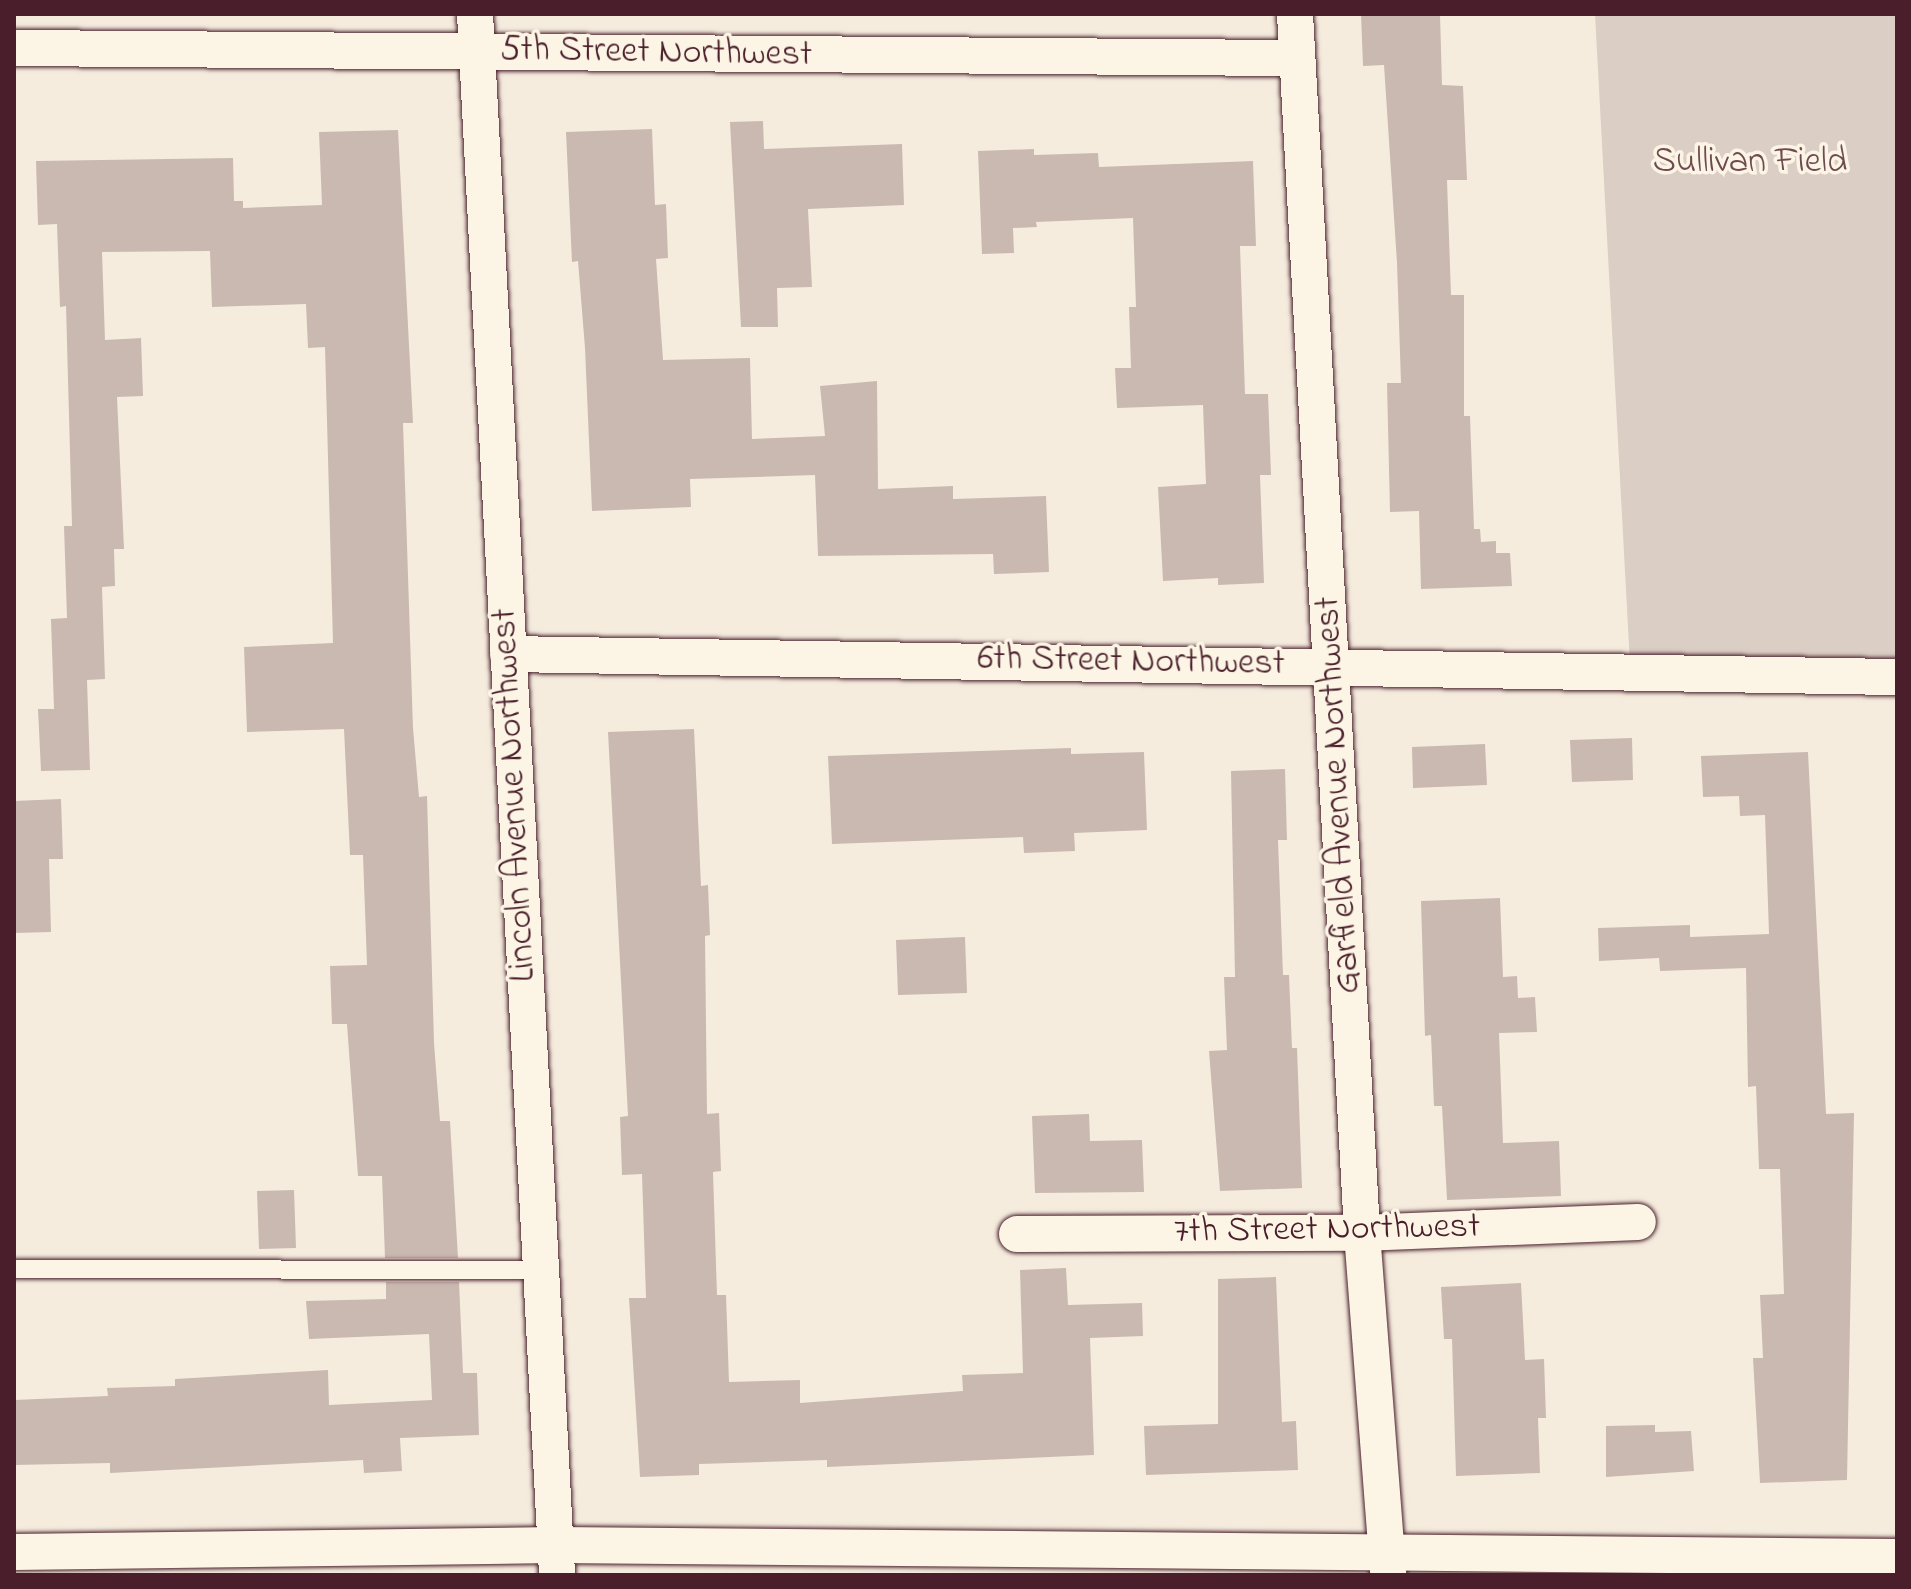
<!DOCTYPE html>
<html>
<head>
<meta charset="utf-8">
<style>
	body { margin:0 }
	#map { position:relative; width:1911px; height:1589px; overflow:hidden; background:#f5ecde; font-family:"Indie Flower",sans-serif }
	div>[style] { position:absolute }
	.green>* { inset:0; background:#dbcec4 }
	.building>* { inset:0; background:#cab9b1 }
	.roads { filter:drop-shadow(0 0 2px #4a1f2b) drop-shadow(0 0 2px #4a1f2b) }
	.service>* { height:18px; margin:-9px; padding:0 9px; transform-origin:9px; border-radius:9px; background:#fcf5e5 }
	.minor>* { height:36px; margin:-18px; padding:0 18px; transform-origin:18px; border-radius:18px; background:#fcf5e5 }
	span { translate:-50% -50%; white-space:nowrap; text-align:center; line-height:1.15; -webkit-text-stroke:7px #fcf5e5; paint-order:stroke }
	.street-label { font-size:36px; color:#4a1f2b }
	.park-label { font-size:36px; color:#6e4b51 }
	.frame { position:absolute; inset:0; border:16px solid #4a1f2b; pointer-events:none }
</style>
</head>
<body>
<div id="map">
	<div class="green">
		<i style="clip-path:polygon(1595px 14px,1897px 14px,1897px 667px,1630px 664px)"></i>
	</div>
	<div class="building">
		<i style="clip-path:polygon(1361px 14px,1440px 14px,1442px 85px,1463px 86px,1467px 180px,1447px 180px,1451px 295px,1464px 295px,1464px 416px,1470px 416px,1474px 529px,1480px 529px,1481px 542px,1496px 541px,1496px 553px,1510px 553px,1512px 586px,1421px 589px,1419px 511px,1390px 512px,1387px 383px,1401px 383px,1397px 263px,1384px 65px,1363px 66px)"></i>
		<i style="clip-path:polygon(763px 121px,764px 149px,902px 144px,904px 205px,808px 209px,812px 287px,777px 288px,778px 327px,741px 327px,730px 122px)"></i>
		<i style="clip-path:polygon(652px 129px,655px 205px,666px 204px,668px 258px,656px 259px,663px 360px,750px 358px,752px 439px,825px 436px,820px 386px,877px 381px,878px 489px,953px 486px,953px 499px,1046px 496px,1049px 572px,994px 574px,993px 554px,818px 556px,815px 475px,690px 479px,691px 507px,592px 511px,585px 348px,578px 261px,572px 262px,566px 132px)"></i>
		<i style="clip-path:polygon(398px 130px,413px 423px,403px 423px,413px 728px,419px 797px,427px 796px,434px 1043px,440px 1121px,450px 1121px,458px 1258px,385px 1258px,382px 1176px,358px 1176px,347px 1024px,332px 1024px,330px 966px,367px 965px,363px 855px,350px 855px,344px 729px,247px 732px,244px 647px,333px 643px,325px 347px,308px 348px,306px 304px,212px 307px,210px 251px,102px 252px,105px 340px,141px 338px,143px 396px,117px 397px,124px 549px,114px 549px,115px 586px,102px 587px,105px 679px,87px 680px,90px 770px,41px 771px,38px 709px,54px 709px,51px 619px,67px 618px,64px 526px,72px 526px,66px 306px,60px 307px,57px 224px,38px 225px,36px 161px,233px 158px,234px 201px,243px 201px,243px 208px,322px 205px,319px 132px)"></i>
		<i style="clip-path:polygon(1034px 149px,1034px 155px,1098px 153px,1099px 167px,1253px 161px,1256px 246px,1240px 246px,1245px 394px,1268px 394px,1271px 475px,1260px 475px,1264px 583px,1218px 585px,1218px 578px,1163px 581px,1158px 487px,1206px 484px,1203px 405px,1117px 408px,1115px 368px,1131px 368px,1129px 307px,1136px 307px,1133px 218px,1036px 222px,1037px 227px,1013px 228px,1014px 253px,982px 254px,978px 151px)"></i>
		<i style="clip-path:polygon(694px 729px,701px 886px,708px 885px,710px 935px,705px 936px,707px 1114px,719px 1113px,721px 1171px,713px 1172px,717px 1295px,726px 1295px,729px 1382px,800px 1380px,800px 1403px,963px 1391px,962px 1375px,1023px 1373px,1020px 1270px,1066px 1268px,1068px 1305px,1142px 1303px,1143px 1336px,1090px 1338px,1094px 1455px,827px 1467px,827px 1460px,699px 1464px,699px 1475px,640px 1477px,629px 1298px,646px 1298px,642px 1174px,622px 1175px,620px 1117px,628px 1116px,608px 732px)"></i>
		<i style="clip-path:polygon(1632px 738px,1633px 780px,1572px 782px,1570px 740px)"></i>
		<i style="clip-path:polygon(1485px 744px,1487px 785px,1413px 788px,1412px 747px)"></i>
		<i style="clip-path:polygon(1071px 748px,1071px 754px,1144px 752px,1147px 830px,1074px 833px,1075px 851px,1024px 853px,1023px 837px,832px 844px,828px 756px)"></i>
		<i style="clip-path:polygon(1808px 752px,1826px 1114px,1854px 1113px,1847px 1480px,1760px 1483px,1753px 1358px,1763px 1358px,1760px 1295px,1784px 1294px,1780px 1169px,1759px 1169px,1756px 1086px,1748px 1087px,1746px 968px,1660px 971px,1659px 958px,1599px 961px,1598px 928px,1690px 925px,1690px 937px,1769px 934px,1765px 815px,1740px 816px,1739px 796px,1703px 797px,1701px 756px)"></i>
		<i style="clip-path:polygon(1285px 769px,1287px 840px,1278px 840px,1283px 975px,1289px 975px,1292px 1048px,1297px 1048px,1302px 1188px,1220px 1191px,1209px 1051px,1227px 1050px,1224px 977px,1235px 977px,1231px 771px)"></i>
		<i style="clip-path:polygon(61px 799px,63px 859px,49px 859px,51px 932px,14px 933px,14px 801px)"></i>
		<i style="clip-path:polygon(1500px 898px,1503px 977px,1517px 976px,1518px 998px,1535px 997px,1537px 1032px,1499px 1033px,1503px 1143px,1559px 1141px,1561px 1196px,1447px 1200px,1442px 1106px,1434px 1106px,1431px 1035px,1425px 1036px,1421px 901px)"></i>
		<i style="clip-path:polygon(965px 937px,967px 993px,898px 995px,896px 940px)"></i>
		<i style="clip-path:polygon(1089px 1114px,1090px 1141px,1142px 1140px,1144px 1192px,1035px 1193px,1032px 1116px)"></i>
		<i style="clip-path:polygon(294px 1190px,296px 1248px,259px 1249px,257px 1191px)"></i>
		<i style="clip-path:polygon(1276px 1277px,1282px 1422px,1296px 1421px,1298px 1470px,1146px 1475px,1144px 1426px,1218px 1424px,1218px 1279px)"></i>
		<i style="clip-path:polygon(386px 1282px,459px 1282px,463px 1373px,477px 1373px,479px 1435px,400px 1438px,402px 1471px,364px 1473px,363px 1460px,110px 1473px,110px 1463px,14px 1465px,14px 1400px,108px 1396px,107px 1388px,175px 1386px,175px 1379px,328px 1370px,329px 1405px,432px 1400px,429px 1334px,309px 1339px,306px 1301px,386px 1299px)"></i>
		<i style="clip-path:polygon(1521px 1283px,1525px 1360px,1544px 1359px,1546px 1418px,1538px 1418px,1540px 1473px,1456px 1476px,1452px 1339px,1444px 1339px,1441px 1287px)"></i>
		<i style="clip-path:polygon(1655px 1425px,1655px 1432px,1691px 1431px,1694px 1471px,1606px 1477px,1606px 1426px)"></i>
	</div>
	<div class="roads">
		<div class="service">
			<i style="left:14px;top:1269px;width:527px;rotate:0.11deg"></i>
		</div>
		<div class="minor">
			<i style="left:475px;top:14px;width:1563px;rotate:86.99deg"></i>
			<i style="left:1295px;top:14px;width:1221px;rotate:86.85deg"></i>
			<i style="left:1362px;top:1233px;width:342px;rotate:85.6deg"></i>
			<i style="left:14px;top:48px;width:1283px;rotate:0.45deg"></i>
			<i style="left:508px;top:654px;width:1389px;rotate:0.95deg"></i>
			<i style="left:1017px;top:1234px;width:345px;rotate:-0.2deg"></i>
			<i style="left:1362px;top:1233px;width:276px;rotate:-2.3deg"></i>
			<i style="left:14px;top:1552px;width:541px;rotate:-0.74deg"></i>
			<i style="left:555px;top:1545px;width:1342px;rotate:0.51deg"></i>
		</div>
	</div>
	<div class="street-label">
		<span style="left:656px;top:53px;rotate:1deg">5th Street Northwest</span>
		<span style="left:1131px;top:662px;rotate:1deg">6th Street Northwest</span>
		<span style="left:515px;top:795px;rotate:-93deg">Lincoln Avenue Northwest</span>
		<span style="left:1339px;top:795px;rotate:-93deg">Garfield Avenue Northwest</span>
		<span style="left:1327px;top:1230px;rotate:-1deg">7th Street Northwest</span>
	</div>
	<div class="park-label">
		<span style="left:1750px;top:163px">Sullivan Field</span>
	</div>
	<div class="frame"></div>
</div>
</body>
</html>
